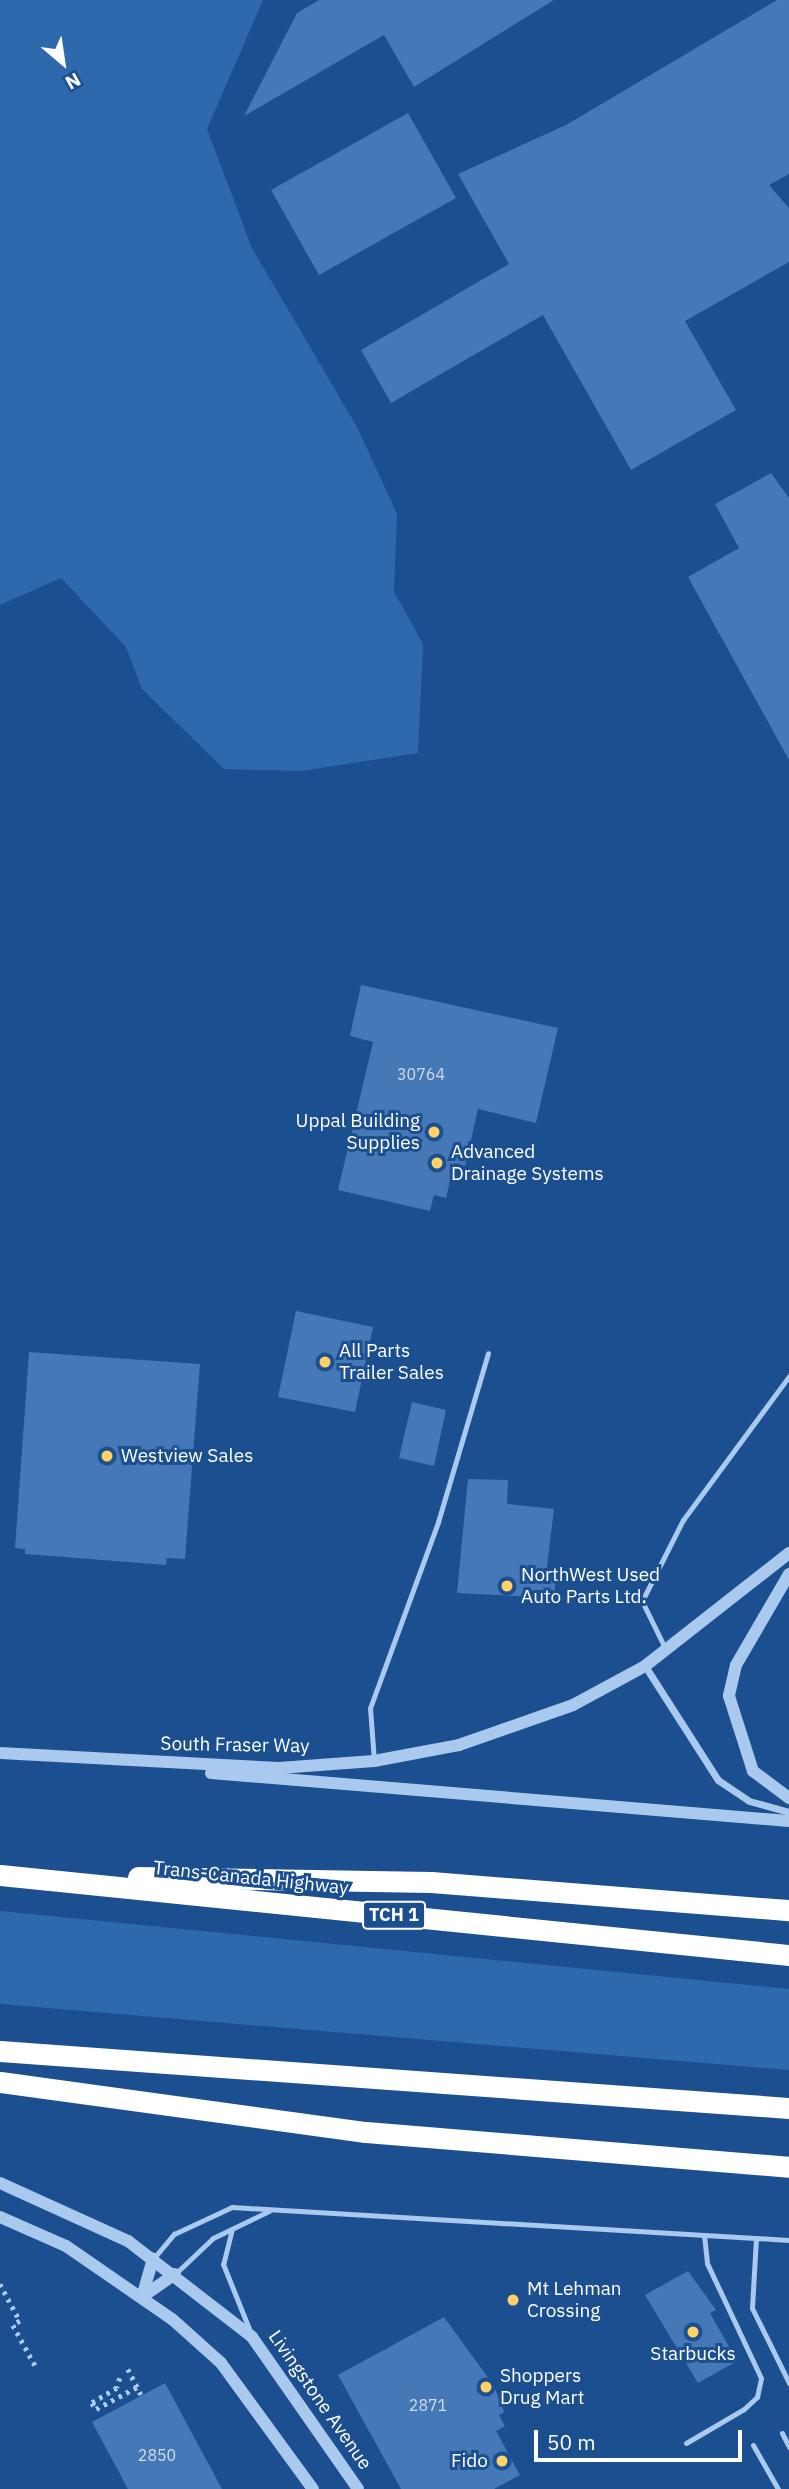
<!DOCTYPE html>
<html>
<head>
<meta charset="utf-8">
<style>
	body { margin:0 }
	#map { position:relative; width:789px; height:2489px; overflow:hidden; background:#1b4f8f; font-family:"IBM Plex Sans",sans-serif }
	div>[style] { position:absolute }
	.green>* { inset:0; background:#2e69ad }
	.building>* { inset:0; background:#4478b7 }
	.path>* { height:4.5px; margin-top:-2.25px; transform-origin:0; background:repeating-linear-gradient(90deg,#a9c9ee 0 3.5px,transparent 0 8.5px) }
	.service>* { height:5px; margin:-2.5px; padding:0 2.5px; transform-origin:2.5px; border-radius:2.5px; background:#a9c9ee }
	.minor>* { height:7px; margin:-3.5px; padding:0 3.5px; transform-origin:3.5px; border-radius:3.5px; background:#a9c9ee }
	.tertiary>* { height:12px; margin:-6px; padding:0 6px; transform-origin:6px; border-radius:6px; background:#a9c9ee }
	.motorway>* { height:21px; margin:-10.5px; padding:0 10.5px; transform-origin:10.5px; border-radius:10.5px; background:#fff }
	.dots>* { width:19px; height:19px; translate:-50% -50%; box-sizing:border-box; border:4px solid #1b4f8f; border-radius:50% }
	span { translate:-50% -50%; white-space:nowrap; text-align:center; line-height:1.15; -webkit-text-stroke:6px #1b4f8f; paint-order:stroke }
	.number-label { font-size:16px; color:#d0dded }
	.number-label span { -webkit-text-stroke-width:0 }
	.shield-label span { padding:2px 5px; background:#1b4f8f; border:2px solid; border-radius:5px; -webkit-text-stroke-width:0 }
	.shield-label { font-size:18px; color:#fff; font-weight:700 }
	.poi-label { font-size:19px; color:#fff }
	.right { translate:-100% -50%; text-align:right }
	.left { translate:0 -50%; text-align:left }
	.street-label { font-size:19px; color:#fff }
	.north { position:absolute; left:28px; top:28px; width:70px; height:70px; -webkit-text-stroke:5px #1b4f8f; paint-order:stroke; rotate:151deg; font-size:19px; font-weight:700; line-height:28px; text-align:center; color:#fff }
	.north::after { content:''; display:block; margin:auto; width:24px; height:32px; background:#fff; clip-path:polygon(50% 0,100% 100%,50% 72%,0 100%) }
	.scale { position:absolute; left:534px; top:2430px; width:208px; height:32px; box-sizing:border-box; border:4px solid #fff; border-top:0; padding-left:9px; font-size:21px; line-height:24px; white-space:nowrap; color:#fff; -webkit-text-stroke:5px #1b4f8f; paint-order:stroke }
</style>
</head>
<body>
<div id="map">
	<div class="green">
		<i style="clip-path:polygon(0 0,263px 0,207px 129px,252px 248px,357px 427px,397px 514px,394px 592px,423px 644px,418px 753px,301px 771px,224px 769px,142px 689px,126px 647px,61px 578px,0 605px)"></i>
		<i style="clip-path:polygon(0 1911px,789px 1989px,789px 2070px,0 2004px)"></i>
	</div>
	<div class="building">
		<i style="clip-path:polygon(319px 0,554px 0,414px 87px,384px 35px,244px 116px,297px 13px)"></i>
		<i style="clip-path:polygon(777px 0,789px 0,789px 174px,769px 185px,789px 208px,789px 262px,685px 321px,736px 410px,631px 470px,543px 315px,391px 403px,361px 350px,509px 264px,458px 174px,566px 125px)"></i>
		<i style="clip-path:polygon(408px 113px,456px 198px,319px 275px,271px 190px)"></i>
		<i style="clip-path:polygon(771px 473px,789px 498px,789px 760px,688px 577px,739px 548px,715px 504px)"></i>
		<i style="clip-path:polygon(361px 985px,558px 1028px,536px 1123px,478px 1109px,465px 1166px,454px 1163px,446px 1198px,434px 1195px,430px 1211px,338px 1190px,373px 1042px,350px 1036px)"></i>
		<i style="clip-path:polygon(296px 1311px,373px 1327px,355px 1412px,278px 1397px)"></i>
		<i style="clip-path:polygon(29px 1352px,200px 1364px,185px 1559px,167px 1558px,166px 1565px,25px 1554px,25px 1549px,15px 1548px)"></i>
		<i style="clip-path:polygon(412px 1402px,446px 1410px,434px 1466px,399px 1458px)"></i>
		<i style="clip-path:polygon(468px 1479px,508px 1480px,507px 1504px,554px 1509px,546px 1575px,556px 1576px,554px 1598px,457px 1593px)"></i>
		<i style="clip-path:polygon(688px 2271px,716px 2310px,710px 2313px,737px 2361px,698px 2383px,645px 2295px)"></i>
		<i style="clip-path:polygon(444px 2317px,494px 2386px,504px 2412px,499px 2415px,505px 2426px,496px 2431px,520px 2475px,494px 2489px,401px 2489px,338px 2375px)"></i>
		<i style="clip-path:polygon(165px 2383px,222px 2489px,128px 2489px,92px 2422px)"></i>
	</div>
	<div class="path">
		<i style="left:0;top:2284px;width:42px;rotate:61.6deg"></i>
		<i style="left:20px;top:2321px;width:8px;rotate:150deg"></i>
		<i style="left:13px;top:2325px;width:50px;rotate:61.4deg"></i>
		<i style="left:128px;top:2369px;width:29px;rotate:63deg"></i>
		<i style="left:120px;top:2378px;width:10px;rotate:107deg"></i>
		<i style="left:117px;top:2388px;width:29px;rotate:149deg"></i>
		<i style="left:92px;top:2403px;width:7px;rotate:56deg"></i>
		<i style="left:96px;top:2409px;width:47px;rotate:-28.2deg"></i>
	</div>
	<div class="service">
		<i style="left:665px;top:1648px;width:52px;rotate:-116.1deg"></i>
		<i style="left:642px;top:1601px;width:91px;rotate:-63.2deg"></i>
		<i style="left:683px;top:1520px;width:179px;rotate:-53.6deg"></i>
		<i style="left:374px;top:1761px;width:53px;rotate:-94.3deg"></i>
		<i style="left:370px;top:1708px;width:198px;rotate:-69.9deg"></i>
		<i style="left:438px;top:1522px;width:176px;rotate:-73.5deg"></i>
		<i style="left:232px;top:2229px;width:36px;rotate:104deg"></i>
		<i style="left:223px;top:2264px;width:72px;rotate:68.1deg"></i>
		<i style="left:756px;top:2238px;width:70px;rotate:93.3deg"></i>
		<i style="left:752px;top:2308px;width:84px;rotate:63.7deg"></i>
		<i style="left:153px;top:2259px;width:33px;rotate:-50deg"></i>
		<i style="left:174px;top:2234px;width:64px;rotate:-25deg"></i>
		<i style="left:232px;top:2207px;width:558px;rotate:3.39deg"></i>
		<i style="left:175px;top:2274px;width:52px;rotate:-43.5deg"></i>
		<i style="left:213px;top:2238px;width:62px;rotate:-25.7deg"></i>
		<i style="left:782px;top:2433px;width:16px;rotate:63deg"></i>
		<i style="left:686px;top:2443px;width:67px;rotate:-30.4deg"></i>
		<i style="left:744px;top:2409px;width:18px;rotate:-43deg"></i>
		<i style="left:757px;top:2397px;width:19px;rotate:-78deg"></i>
		<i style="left:761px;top:2378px;width:127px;rotate:-115.2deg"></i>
		<i style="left:707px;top:2263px;width:28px;rotate:-96deg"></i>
		<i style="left:753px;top:2445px;width:51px;rotate:60.4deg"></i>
	</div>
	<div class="minor">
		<i style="left:645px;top:1666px;width:135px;rotate:57.4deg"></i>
		<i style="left:718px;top:1780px;width:37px;rotate:34deg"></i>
		<i style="left:749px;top:1801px;width:41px;rotate:15.4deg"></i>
	</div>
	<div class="tertiary">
		<i style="left:789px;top:1574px;width:105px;rotate:120.2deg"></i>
		<i style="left:736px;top:1665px;width:32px;rotate:103deg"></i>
		<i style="left:729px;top:1696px;width:79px;rotate:72.3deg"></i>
		<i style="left:753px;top:1771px;width:45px;rotate:36.9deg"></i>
		<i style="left:0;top:1753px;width:279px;rotate:3.1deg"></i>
		<i style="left:279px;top:1768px;width:95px;rotate:-4.2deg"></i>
		<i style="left:374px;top:1761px;width:86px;rotate:-10.7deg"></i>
		<i style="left:459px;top:1745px;width:121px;rotate:-19.3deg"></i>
		<i style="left:573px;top:1705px;width:82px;rotate:-28.4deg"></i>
		<i style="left:645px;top:1666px;width:183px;rotate:-38.1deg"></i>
		<i style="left:211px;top:1773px;width:580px;rotate:4.75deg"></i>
		<i style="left:0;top:2183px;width:141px;rotate:24.4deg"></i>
		<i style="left:128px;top:2241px;width:157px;rotate:37.7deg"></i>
		<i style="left:252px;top:2337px;width:185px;rotate:55.1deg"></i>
		<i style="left:0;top:2217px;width:72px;rotate:23.7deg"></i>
		<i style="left:66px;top:2246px;width:129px;rotate:34.6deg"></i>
		<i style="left:172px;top:2319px;width:66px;rotate:41.9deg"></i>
		<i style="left:221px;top:2363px;width:156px;rotate:53.9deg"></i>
		<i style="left:142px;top:2297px;width:40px;rotate:-34.9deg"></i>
		<i style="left:142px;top:2297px;width:40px;rotate:-74deg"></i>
	</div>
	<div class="motorway">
		<i style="left:0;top:1875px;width:793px;rotate:5.79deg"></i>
		<i style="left:138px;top:1877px;width:293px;rotate:1deg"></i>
		<i style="left:431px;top:1882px;width:359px;rotate:4.5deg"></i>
		<i style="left:0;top:2051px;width:791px;rotate:4.13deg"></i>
		<i style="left:0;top:2082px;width:369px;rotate:7.8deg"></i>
		<i style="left:366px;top:2132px;width:424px;rotate:4.7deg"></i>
	</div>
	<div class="dots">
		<i style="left:434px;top:1132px;background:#ffd166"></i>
		<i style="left:437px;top:1163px;background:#ffd166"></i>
		<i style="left:325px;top:1362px;background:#ffd166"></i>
		<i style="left:107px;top:1456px;background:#ffd166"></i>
		<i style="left:507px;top:1586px;background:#ffd166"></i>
		<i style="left:513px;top:2300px;background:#ffd166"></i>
		<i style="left:693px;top:2332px;background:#ffd166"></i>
		<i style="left:486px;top:2387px;background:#ffd166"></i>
		<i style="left:502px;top:2461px;background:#ffd166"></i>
	</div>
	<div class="number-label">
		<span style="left:421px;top:1074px">30764</span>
		<span style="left:428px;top:2405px">2871</span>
		<span style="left:157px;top:2455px">2850</span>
	</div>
	<div class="shield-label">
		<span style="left:394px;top:1915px">TCH 1</span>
	</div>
	<div class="poi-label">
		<span class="right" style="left:420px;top:1132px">Uppal Building<br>Supplies</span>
		<span class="left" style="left:451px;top:1163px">Advanced<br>Drainage Systems</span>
		<span class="left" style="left:339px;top:1362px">All Parts<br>Trailer Sales</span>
		<span class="left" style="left:121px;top:1456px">Westview Sales</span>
		<span class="left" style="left:521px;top:1586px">NorthWest Used<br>Auto Parts Ltd.</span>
		<span class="left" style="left:527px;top:2300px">Mt Lehman<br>Crossing</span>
		<span style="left:693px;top:2354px">Starbucks</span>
		<span class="left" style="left:500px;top:2387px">Shoppers<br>Drug Mart</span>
		<span class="right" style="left:488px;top:2461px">Fido</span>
	</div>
	<div class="street-label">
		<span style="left:235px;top:1745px;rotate:1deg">South Fraser Way</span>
		<span style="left:251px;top:1878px;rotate:6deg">Trans-Canada Highway</span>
		<span style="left:320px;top:2400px;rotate:55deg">Livingstone Avenue</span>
	</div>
	<div class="north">N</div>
	<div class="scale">50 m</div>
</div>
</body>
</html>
